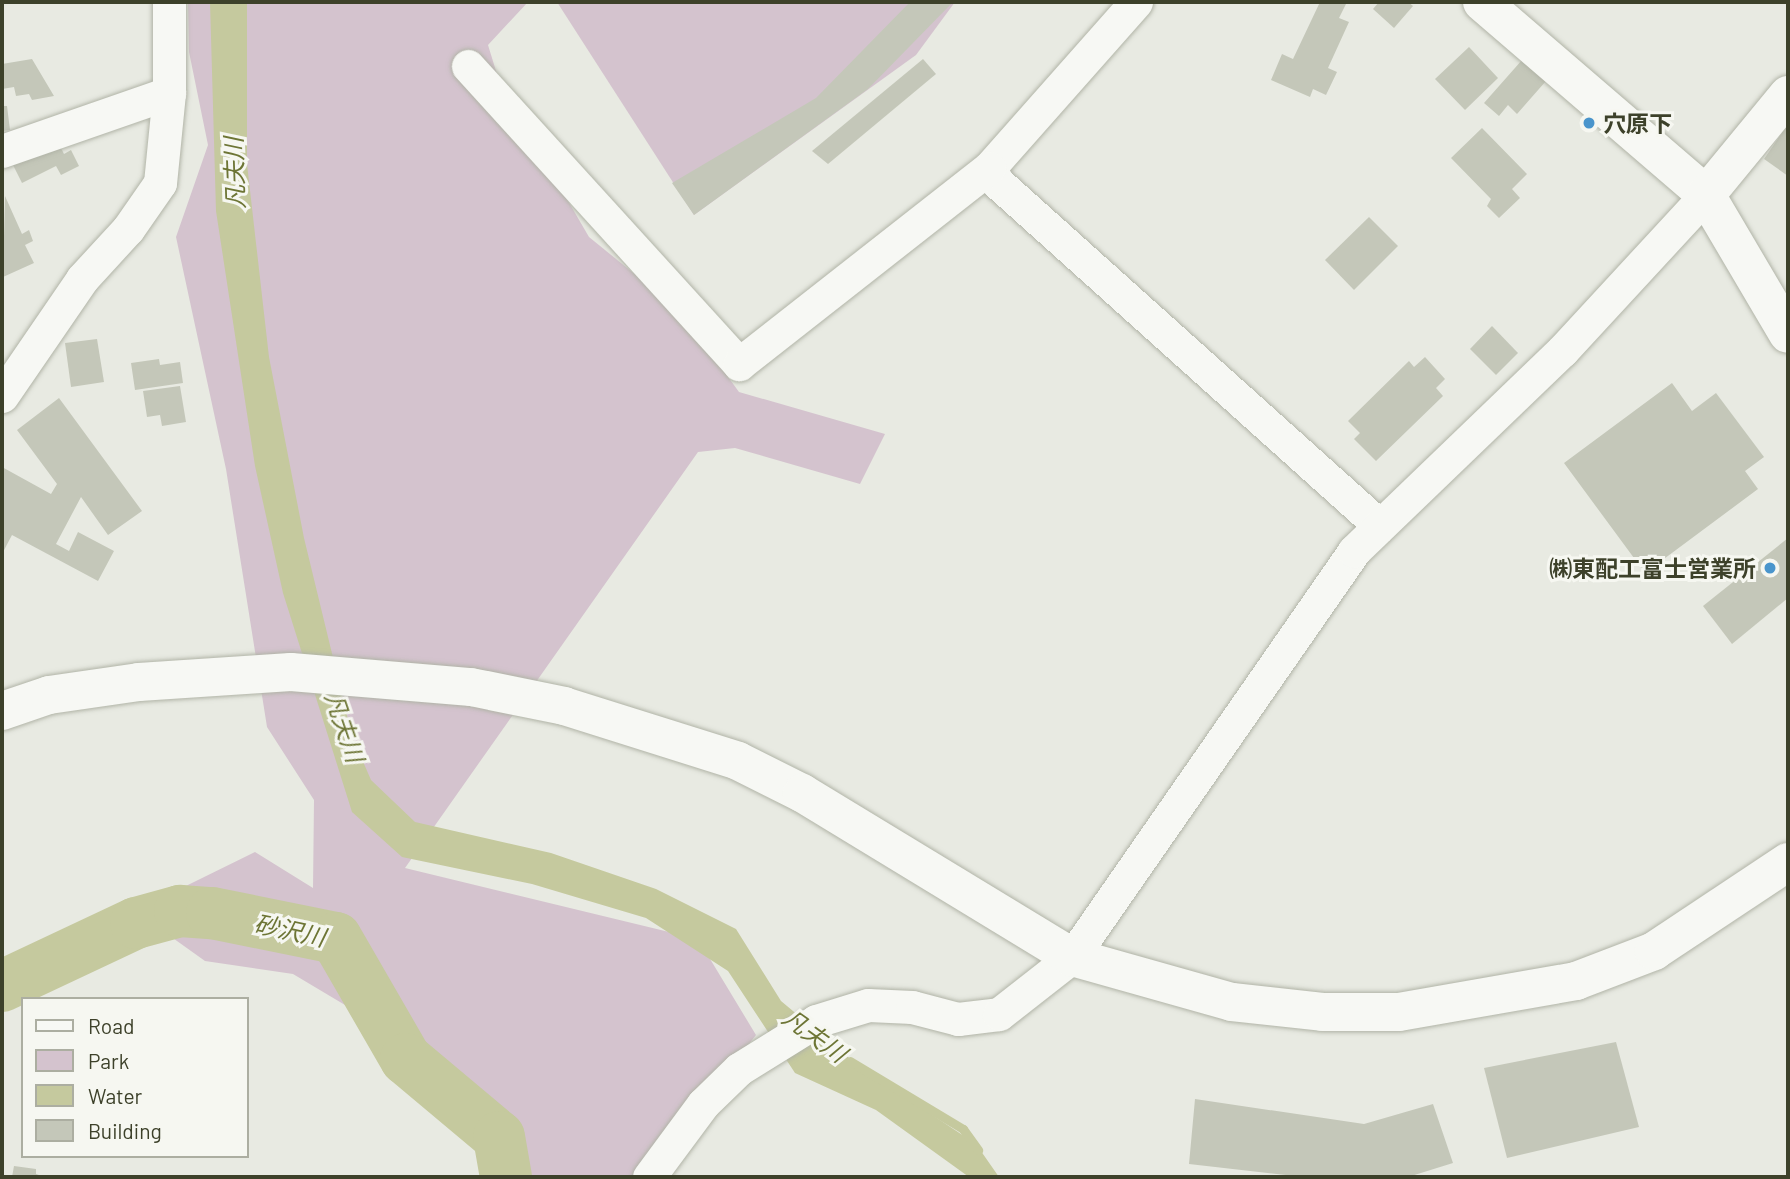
<!DOCTYPE html>
<html>
<head>
<meta charset="utf-8">
<style>
	body { margin:0 }
	#map { position:relative; width:1790px; height:1179px; overflow:hidden; background:#e8eae2; font-family:Barlow,"Noto Sans JP",sans-serif }
	div>[style] { position:absolute }
	.green>* { inset:0; background:#d4c3ce }
	.water>* { inset:0; background:#c5c99e }
	.stream>* { height:9px; margin:-4.5px; padding:0 4.5px; transform-origin:4.5px; border-radius:4.5px; background:#c5c99e }
	.river>* { height:52px; margin:-26px; padding:0 26px; transform-origin:26px; border-radius:26px; background:#c5c99e }
	.building>* { inset:0; background:#c4c7b9 }
	.roads { filter:drop-shadow(0 0 2px #b1b4a7) drop-shadow(0 0 2px #b1b4a7) }
	.minor>* { height:33px; margin:-16.5px; padding:0 16.5px; transform-origin:16.5px; border-radius:16.5px; background:#f7f8f4 }
	.tertiary>* { height:38px; margin:-19px; padding:0 19px; transform-origin:19px; border-radius:19px; background:#f7f8f4 }
	.dots>* { width:19px; height:19px; translate:-50% -50%; box-sizing:border-box; border:4px solid #f6f7f1; border-radius:50% }
	span { translate:-50% -50%; white-space:nowrap; text-align:center; line-height:1.15; -webkit-text-stroke:6px #f6f7f1; paint-order:stroke }
	.poi-label { font-size:23px; color:#3d412a; font-weight:700 }
	.left { translate:0 -50%; text-align:left }
	.right { translate:-100% -50%; text-align:right }
	.water-label { font-size:24px; color:#6d7535; font-style:italic }
	.frame { position:absolute; inset:0; border:4px solid #3d412a; pointer-events:none }
	.legend { position:absolute; left:21px; top:997px; width:228px; height:161px; box-sizing:border-box; background:#f6f7f1; border:2px solid #acaea1; margin:0; padding:9px 12px; list-style:none; font-size:21px; color:#3d412a }
	.legend li { display:flex; align-items:center; gap:14px; height:35px }
	.legend b { width:35px; border:2px solid #acaea1 }
</style>
</head>
<body>
<div id="map">
	<div class="green">
		<i style="clip-path:polygon(188px 2px,528px 2px,488px 45px,500px 84px,589px 237px,680px 311px,739px 392px,885px 434px,860px 484px,735px 448px,698px 452px,405px 868px,698px 939px,756px 1035px,644px 1177px,526px 1177px,525px 1166px,452px 1083px,397px 1036px,293px 974px,205px 961px,135px 911px,255px 852px,313px 888px,314px 800px,267px 727px,226px 469px,176px 237px,208px 145px,189px 52px)"></i>
		<i style="clip-path:polygon(557px 2px,955px 2px,916px 55px,694px 215px)"></i>
	</div>
	<div class="water">
		<i style="clip-path:polygon(210px 2px,247px 2px,247px 164px,269px 357px,304px 538px,352px 736px,371px 780px,415px 822px,551px 853px,656px 889px,736px 929px,781px 1001px,860px 1067px,976px 1144px,999px 1177px,969px 1177px,876px 1110px,795px 1073px,728px 971px,646px 918px,532px 884px,402px 857px,352px 812px,283px 593px,255px 466px,216px 211px)"></i>
	</div>
	<div class="stream">
		<i style="left:850px;top:1061px;width:132px;rotate:31deg"></i>
		<i style="left:963px;top:1129px;width:26px;rotate:54deg"></i>
	</div>
	<div class="river">
		<i style="left:2px;top:986px;width:148px;rotate:-25.2deg"></i>
		<i style="left:136px;top:923px;width:46px;rotate:-15.3deg"></i>
		<i style="left:180px;top:911px;width:32px;rotate:4deg"></i>
		<i style="left:212px;top:913px;width:126px;rotate:11.4deg"></i>
		<i style="left:336px;top:938px;width:140px;rotate:60deg"></i>
		<i style="left:406px;top:1059px;width:121px;rotate:40deg"></i>
		<i style="left:499px;top:1137px;width:41px;rotate:80.1deg"></i>
	</div>
	<div class="building">
		<i style="clip-path:polygon(910px 2px,953px 2px,868px 89px,694px 215px,672px 183px,816px 98px)"></i>
		<i style="clip-path:polygon(1320px 2px,1347px 2px,1339px 18px,1349px 22px,1328px 68px,1337px 72px,1326px 95px,1313px 89px,1310px 97px,1271px 80px,1282px 54px,1293px 59px)"></i>
		<i style="clip-path:polygon(1379px 2px,1408px 2px,1413px 6px,1394px 28px,1373px 9px)"></i>
		<i style="clip-path:polygon(1469px 47px,1498px 78px,1465px 110px,1435px 79px)"></i>
		<i style="clip-path:polygon(32px 59px,54px 96px,32px 100px,29px 94px,16px 96px,14px 87px,2px 89px,2px 64px)"></i>
		<i style="clip-path:polygon(923px 59px,936px 74px,828px 164px,812px 151px)"></i>
		<i style="clip-path:polygon(1522px 60px,1546px 81px,1517px 114px,1508px 105px,1499px 116px,1484px 103px)"></i>
		<i style="clip-path:polygon(2px 106px,7px 106px,10px 130px,2px 131px)"></i>
		<i style="clip-path:polygon(1788px 124px,1788px 176px,1764px 159px)"></i>
		<i style="clip-path:polygon(1482px 128px,1527px 174px,1512px 189px,1520px 198px,1499px 218px,1487px 206px,1491px 199px,1451px 158px)"></i>
		<i style="clip-path:polygon(57px 140px,64px 154px,71px 150px,79px 166px,61px 175px,56px 166px,22px 183px,12px 163px)"></i>
		<i style="clip-path:polygon(5px 196px,22px 234px,29px 230px,33px 241px,25px 245px,34px 263px,3px 277px)"></i>
		<i style="clip-path:polygon(1369px 217px,1398px 246px,1354px 290px,1325px 260px)"></i>
		<i style="clip-path:polygon(1492px 326px,1518px 353px,1496px 375px,1470px 349px)"></i>
		<i style="clip-path:polygon(97px 339px,104px 382px,71px 387px,65px 343px)"></i>
		<i style="clip-path:polygon(1425px 357px,1445px 379px,1436px 388px,1443px 396px,1376px 461px,1354px 439px,1360px 433px,1348px 421px,1409px 361px,1414px 367px)"></i>
		<i style="clip-path:polygon(159px 359px,160px 365px,180px 362px,183px 383px,135px 390px,131px 363px)"></i>
		<i style="clip-path:polygon(1672px 383px,1692px 411px,1716px 393px,1764px 457px,1745px 471px,1758px 489px,1645px 573px,1564px 463px)"></i>
		<i style="clip-path:polygon(180px 386px,186px 422px,162px 426px,160px 415px,147px 417px,143px 391px)"></i>
		<i style="clip-path:polygon(59px 398px,142px 511px,108px 535px,81px 497px,56px 544px,69px 551px,78px 532px,114px 551px,98px 581px,12px 535px,2px 554px,2px 467px,51px 494px,57px 484px,17px 430px)"></i>
		<i style="clip-path:polygon(1788px 538px,1788px 598px,1732px 644px,1703px 606px)"></i>
		<i style="clip-path:polygon(1616px 1042px,1639px 1127px,1507px 1158px,1484px 1068px)"></i>
		<i style="clip-path:polygon(1195px 1099px,1364px 1124px,1433px 1104px,1453px 1163px,1408px 1177px,1304px 1177px,1189px 1164px)"></i>
		<i style="clip-path:polygon(14px 1166px,36px 1169px,36px 1174px,45px 1177px,12px 1177px)"></i>
	</div>
	<div class="roads">
		<div class="minor">
			<i style="left:1136px;top:2px;width:222px;rotate:131.5deg"></i>
			<i style="left:989px;top:168px;width:17px;rotate:59deg"></i>
			<i style="left:998px;top:183px;width:513px;rotate:41.92deg"></i>
			<i style="left:468px;top:66px;width:403px;rotate:47.7deg"></i>
			<i style="left:739px;top:364px;width:318px;rotate:-38.1deg"></i>
			<i style="left:2px;top:151px;width:177px;rotate:-19.2deg"></i>
			<i style="left:2px;top:396px;width:142px;rotate:-55.6deg"></i>
			<i style="left:82px;top:279px;width:68px;rotate:-47.4deg"></i>
			<i style="left:128px;top:229px;width:56px;rotate:-55.2deg"></i>
			<i style="left:160px;top:183px;width:90px;rotate:-84.3deg"></i>
			<i style="left:169px;top:93px;width:91px;rotate:-90deg"></i>
			<i style="left:649px;top:1177px;width:91px;rotate:-53.5deg"></i>
			<i style="left:703px;top:1104px;width:50px;rotate:-44.2deg"></i>
			<i style="left:739px;top:1069px;width:91px;rotate:-31.9deg"></i>
			<i style="left:816px;top:1021px;width:54px;rotate:-17.1deg"></i>
			<i style="left:868px;top:1005px;width:44px;rotate:2.6deg"></i>
			<i style="left:912px;top:1007px;width:48px;rotate:14.6deg"></i>
			<i style="left:958px;top:1019px;width:41px;rotate:-7deg"></i>
			<i style="left:999px;top:1014px;width:93px;rotate:-38deg"></i>
			<i style="left:1072px;top:957px;width:494px;rotate:-55.2deg"></i>
			<i style="left:1354px;top:551px;width:289px;rotate:-43.9deg"></i>
			<i style="left:1562px;top:351px;width:212px;rotate:-47.3deg"></i>
		</div>
		<div class="tertiary">
			<i style="left:1482px;top:2px;width:296px;rotate:40.7deg"></i>
			<i style="left:1788px;top:95px;width:129px;rotate:129.4deg"></i>
			<i style="left:1706px;top:195px;width:161px;rotate:59.5deg"></i>
			<i style="left:2px;top:711px;width:50px;rotate:-18.8deg"></i>
			<i style="left:49px;top:695px;width:91px;rotate:-8.2deg"></i>
			<i style="left:139px;top:682px;width:152px;rotate:-3.8deg"></i>
			<i style="left:291px;top:672px;width:181px;rotate:4.8deg"></i>
			<i style="left:471px;top:687px;width:95px;rotate:11.5deg"></i>
			<i style="left:564px;top:706px;width:182px;rotate:17.5deg"></i>
			<i style="left:738px;top:761px;width:72px;rotate:26.6deg"></i>
			<i style="left:802px;top:793px;width:316px;rotate:31.3deg"></i>
			<i style="left:1072px;top:957px;width:166px;rotate:15.7deg"></i>
			<i style="left:1232px;top:1002px;width:91px;rotate:6.3deg"></i>
			<i style="left:1322px;top:1012px;width:77px"></i>
			<i style="left:1399px;top:1012px;width:180px;rotate:-9.9deg"></i>
			<i style="left:1576px;top:981px;width:84px;rotate:-21deg"></i>
			<i style="left:1654px;top:951px;width:161px;rotate:-33.6deg"></i>
		</div>
	</div>
	<div class="dots">
		<i style="left:1589px;top:123px;background:#4a95cc"></i>
		<i style="left:1770px;top:568px;background:#4a95cc"></i>
	</div>
	<div class="poi-label">
		<span class="left" style="left:1603px;top:123px">穴原下</span>
		<span class="right" style="left:1756px;top:568px">㈱東配工富士営業所</span>
	</div>
	<div class="water-label">
		<span style="left:234px;top:173px;rotate:-92deg">凡夫川</span>
		<span style="left:345px;top:727px;rotate:71deg">凡夫川</span>
		<span style="left:290px;top:930px;rotate:12deg">砂沢川</span>
		<span style="left:815px;top:1035px;rotate:36deg">凡夫川</span>
	</div>
	<div class="frame"></div>
	<ul class="legend">
	<li><b style="height:9px;background:#f7f8f4"></b>Road</li>
	<li><b style="height:19px;background:#d4c3ce"></b>Park</li>
	<li><b style="height:19px;background:#c5c99e"></b>Water</li>
	<li><b style="height:19px;background:#c4c7b9"></b>Building</li>
	</ul>
</div>
</body>
</html>
